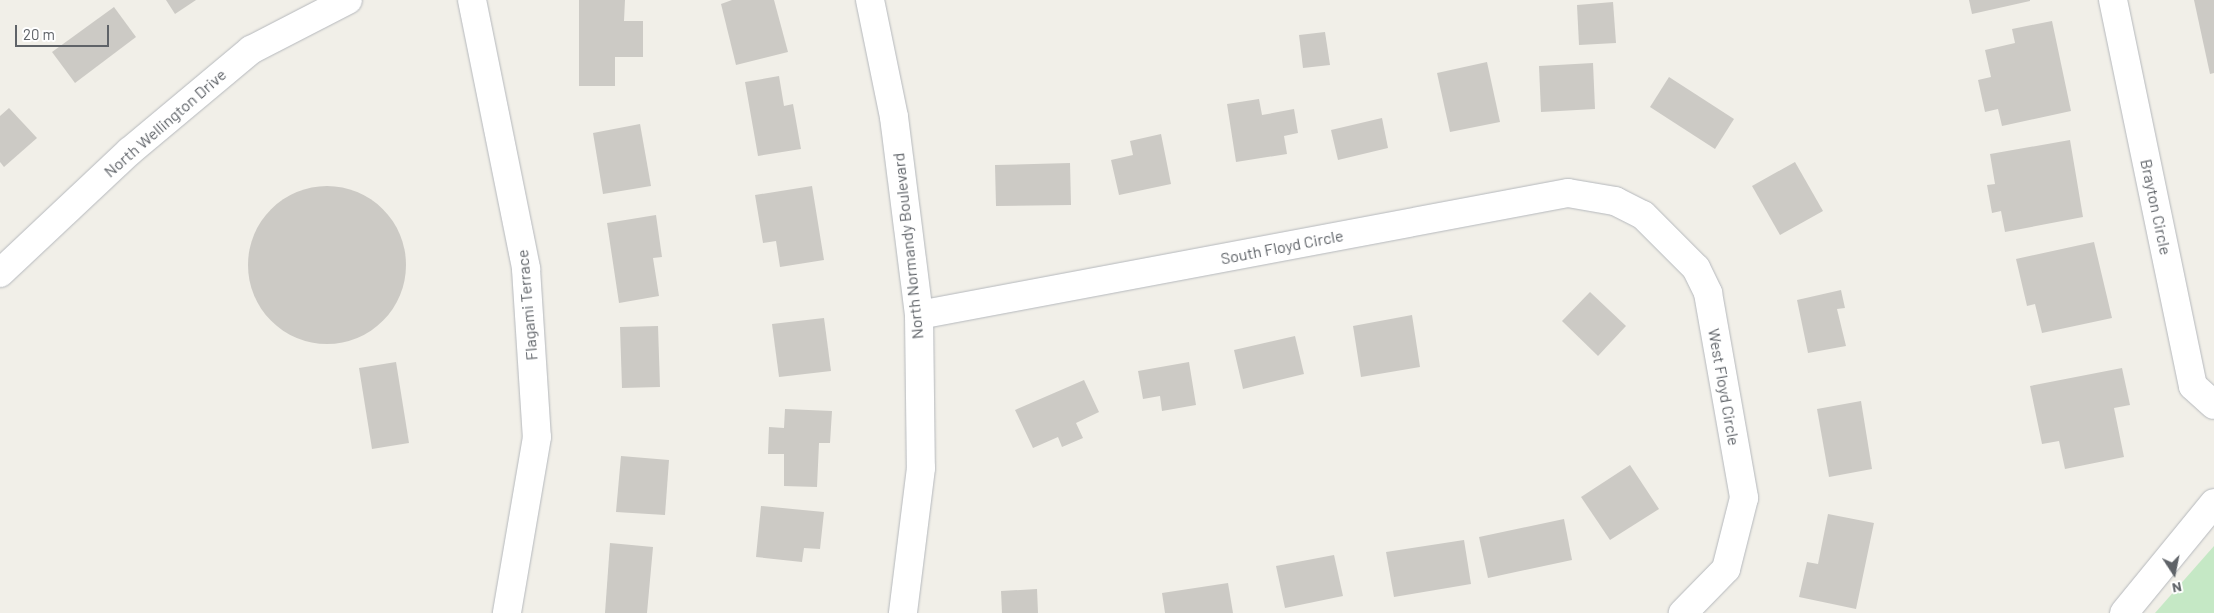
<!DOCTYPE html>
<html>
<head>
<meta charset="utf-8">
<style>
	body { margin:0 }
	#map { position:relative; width:2214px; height:613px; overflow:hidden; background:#f1efe8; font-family:Barlow,sans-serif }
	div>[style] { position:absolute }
	.green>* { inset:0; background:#c5e8c5 }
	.building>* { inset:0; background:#cccac5 }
	.round { border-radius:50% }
	.roads { filter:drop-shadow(0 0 1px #b5b8bc) drop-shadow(0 0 1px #b5b8bc) }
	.street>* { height:28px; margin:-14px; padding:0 14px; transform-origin:14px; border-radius:14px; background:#fff }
	.secondary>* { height:28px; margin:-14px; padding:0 14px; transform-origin:14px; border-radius:14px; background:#fff }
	span { translate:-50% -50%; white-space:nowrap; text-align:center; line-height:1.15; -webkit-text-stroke:5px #fff; paint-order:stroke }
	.street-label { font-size:16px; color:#5f6368 }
	.north { position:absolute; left:2149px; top:548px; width:50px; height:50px; -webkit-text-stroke:4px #fff; paint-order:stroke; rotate:169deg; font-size:14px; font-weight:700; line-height:20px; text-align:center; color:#5f6368 }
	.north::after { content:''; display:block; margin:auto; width:18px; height:22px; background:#5f6368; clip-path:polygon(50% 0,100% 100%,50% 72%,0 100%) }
	.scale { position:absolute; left:15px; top:25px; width:94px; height:22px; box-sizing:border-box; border:2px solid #5f6368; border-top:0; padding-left:6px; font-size:15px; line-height:18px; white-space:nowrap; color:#5f6368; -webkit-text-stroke:4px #fff; paint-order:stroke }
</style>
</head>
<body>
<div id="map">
	<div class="green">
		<i style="clip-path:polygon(2214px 546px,2214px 613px,2155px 613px)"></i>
	</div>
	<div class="building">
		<i style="clip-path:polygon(166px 0,196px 0,175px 14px)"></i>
		<i style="clip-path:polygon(579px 0,625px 0,624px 21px,643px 21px,643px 57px,615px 57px,615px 86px,579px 86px)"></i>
		<i style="clip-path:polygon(732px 0,774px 0,788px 52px,736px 65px,721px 4px)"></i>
		<i style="clip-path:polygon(1969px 0,2030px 0,2030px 1px,1972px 14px)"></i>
		<i style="clip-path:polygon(2194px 0,2214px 0,2214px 73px,2210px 74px)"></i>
		<i style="clip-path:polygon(1613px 2px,1616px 43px,1579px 45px,1577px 5px)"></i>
		<i style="clip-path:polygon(114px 7px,136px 37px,75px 83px,52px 52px)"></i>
		<i style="clip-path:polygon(2052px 21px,2071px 111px,2002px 126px,1998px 109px,1985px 112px,1978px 80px,1991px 77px,1985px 50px,2015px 43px,2012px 29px)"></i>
		<i style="clip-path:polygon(1325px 32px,1330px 65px,1303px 68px,1299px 35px)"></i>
		<i style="clip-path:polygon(1487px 62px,1500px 122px,1450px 132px,1437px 73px)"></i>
		<i style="clip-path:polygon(1593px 63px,1595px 109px,1541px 112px,1539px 66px)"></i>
		<i style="clip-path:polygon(779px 76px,784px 106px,793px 104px,801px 149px,758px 156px,745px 82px)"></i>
		<i style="clip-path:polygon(1669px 77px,1734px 119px,1715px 149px,1650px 107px)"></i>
		<i style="clip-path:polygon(1259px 99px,1262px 115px,1294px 109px,1298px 133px,1284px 136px,1287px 154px,1236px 162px,1227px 104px)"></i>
		<i style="clip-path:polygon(9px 108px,37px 138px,4px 167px,0 162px,0 116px)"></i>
		<i style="clip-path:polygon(1382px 118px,1388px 148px,1338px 160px,1331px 130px)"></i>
		<i style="clip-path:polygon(640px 124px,651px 186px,603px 194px,593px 133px)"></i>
		<i style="clip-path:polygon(1161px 134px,1171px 184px,1119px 195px,1111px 160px,1133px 155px,1130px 141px)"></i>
		<i style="clip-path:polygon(2070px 140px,2083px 217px,2005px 232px,2001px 211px,1992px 213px,1987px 185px,1995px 184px,1990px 154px)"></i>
		<i style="clip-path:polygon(1795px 162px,1823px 211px,1780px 235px,1752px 186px)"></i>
		<i style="clip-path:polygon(1070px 163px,1071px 205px,996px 206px,995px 165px)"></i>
		<i class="round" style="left:248px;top:186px;width:158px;height:158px"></i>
		<i style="clip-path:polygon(812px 186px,824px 260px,780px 267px,776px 241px,763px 243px,755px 195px)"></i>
		<i style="clip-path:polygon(656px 215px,662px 257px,653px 258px,659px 296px,619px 303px,607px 223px)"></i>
		<i style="clip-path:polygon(2094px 242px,2112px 318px,2042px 333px,2035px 304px,2027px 306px,2016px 259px)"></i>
		<i style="clip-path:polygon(1841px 290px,1845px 308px,1837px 309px,1846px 346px,1808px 353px,1797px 300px)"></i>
		<i style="clip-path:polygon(1590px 292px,1626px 326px,1598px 356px,1562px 321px)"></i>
		<i style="clip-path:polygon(1412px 315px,1420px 367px,1361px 377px,1353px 326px)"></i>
		<i style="clip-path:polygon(824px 318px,831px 371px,779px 377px,772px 324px)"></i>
		<i style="clip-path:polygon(658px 326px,660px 387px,622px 388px,620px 327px)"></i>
		<i style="clip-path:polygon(1295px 336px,1304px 374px,1243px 389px,1234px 350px)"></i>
		<i style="clip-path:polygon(396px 362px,409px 443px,372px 449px,359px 368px)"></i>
		<i style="clip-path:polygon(1189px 362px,1196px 405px,1162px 411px,1160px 396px,1143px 399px,1138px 371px)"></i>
		<i style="clip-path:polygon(2122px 368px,2130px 405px,2114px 408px,2124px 457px,2065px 469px,2059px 441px,2042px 444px,2030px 386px)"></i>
		<i style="clip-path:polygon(1084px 380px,1099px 412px,1076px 423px,1083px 438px,1062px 447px,1058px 437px,1033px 448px,1015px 410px)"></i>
		<i style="clip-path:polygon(1861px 401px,1872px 469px,1829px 477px,1817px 409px)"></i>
		<i style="clip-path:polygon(785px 409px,832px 411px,830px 443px,819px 443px,817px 487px,784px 486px,784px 454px,768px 454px,769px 427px,784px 428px)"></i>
		<i style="clip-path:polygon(621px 456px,669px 460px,665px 515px,616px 512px)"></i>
		<i style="clip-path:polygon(1630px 465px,1659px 509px,1610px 540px,1581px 497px)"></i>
		<i style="clip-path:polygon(761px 506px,824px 512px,820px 549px,804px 548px,802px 562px,756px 557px)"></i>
		<i style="clip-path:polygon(1828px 514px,1874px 523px,1856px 609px,1799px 597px,1807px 562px,1818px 564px)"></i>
		<i style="clip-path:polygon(1564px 519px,1572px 560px,1488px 578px,1479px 537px)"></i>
		<i style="clip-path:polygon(1464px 540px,1471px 584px,1394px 597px,1386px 552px)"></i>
		<i style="clip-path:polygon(610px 543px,653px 547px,647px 613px,605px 613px)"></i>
		<i style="clip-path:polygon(1334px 555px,1343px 596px,1285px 608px,1276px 566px)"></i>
		<i style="clip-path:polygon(1228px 583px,1233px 613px,1165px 613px,1162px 593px)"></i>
		<i style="clip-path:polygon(1037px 589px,1038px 613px,1002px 613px,1001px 591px)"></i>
	</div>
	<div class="roads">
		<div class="street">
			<i style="left:472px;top:0;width:274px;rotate:78.6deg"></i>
			<i style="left:526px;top:269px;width:168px;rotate:86.3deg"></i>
			<i style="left:537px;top:437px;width:179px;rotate:99.7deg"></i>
			<i style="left:2113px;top:0;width:394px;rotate:78.3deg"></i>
			<i style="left:2193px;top:386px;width:28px;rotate:42deg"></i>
			<i style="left:0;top:273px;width:178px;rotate:-43.2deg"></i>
			<i style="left:130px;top:151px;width:158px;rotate:-39.9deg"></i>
			<i style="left:251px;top:50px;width:109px;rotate:-27.3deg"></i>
			<i style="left:919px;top:315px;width:660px;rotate:-10.65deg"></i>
			<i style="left:1568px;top:193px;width:48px;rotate:9.7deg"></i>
			<i style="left:1615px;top:201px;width:31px;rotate:27deg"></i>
			<i style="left:1643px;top:215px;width:75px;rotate:45deg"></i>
			<i style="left:1696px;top:268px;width:28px;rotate:64deg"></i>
			<i style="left:1708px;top:293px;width:208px;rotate:80deg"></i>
			<i style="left:1744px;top:498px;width:73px;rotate:104.2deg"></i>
			<i style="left:1726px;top:569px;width:62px;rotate:134.3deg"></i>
			<i style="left:2124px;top:613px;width:142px;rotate:-50.7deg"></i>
		</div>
		<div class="secondary">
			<i style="left:870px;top:0;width:119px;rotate:78.4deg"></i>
			<i style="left:894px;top:117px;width:200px;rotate:82.8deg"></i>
			<i style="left:919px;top:315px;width:153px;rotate:89.3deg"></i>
			<i style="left:921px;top:468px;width:146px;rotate:97.1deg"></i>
		</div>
	</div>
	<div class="street-label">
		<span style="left:165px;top:123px;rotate:-41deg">North Wellington Drive</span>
		<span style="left:2156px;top:207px;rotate:78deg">Brayton Circle</span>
		<span style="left:908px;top:246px;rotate:-96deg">North Normandy Boulevard</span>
		<span style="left:1282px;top:247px;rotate:-11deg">South Floyd Circle</span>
		<span style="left:527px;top:305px;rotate:-95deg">Flagami Terrace</span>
		<span style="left:1724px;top:387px;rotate:80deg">West Floyd Circle</span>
	</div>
	<div class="north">N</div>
	<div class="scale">20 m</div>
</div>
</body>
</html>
